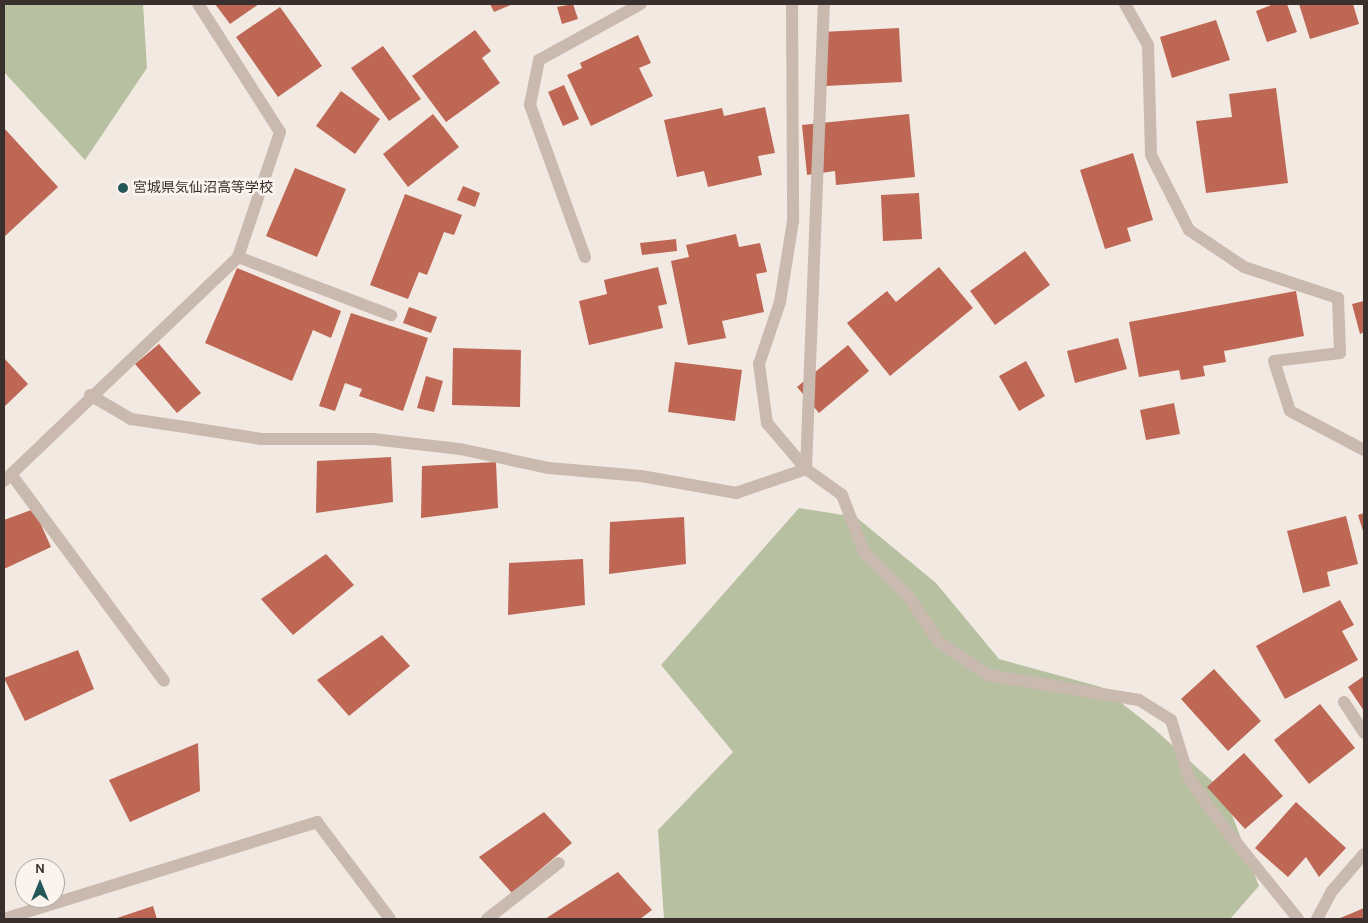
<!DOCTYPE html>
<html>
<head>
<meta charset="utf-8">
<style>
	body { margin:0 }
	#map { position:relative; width:1368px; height:923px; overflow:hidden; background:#f2e9e2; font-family:Karla,"Noto Sans JP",sans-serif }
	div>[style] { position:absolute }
	.green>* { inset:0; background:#b8c0a2 }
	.building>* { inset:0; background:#bd6754 }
	.minor>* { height:12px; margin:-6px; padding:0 6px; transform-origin:6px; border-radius:6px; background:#cab9ae }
	.dots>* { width:14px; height:14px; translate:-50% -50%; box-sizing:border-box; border:2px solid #faf3ee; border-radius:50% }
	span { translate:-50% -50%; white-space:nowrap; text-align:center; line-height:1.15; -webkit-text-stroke:5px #faf3ee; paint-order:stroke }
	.poi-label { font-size:14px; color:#392f2c }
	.left { translate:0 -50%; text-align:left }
	.frame { position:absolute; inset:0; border:5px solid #392f2c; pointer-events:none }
	.north { position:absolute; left:15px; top:858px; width:50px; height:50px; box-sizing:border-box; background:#faf3ee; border:1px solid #ada5a0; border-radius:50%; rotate:0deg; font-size:14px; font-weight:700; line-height:20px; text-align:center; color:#392f2c }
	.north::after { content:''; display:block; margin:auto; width:18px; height:22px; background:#245858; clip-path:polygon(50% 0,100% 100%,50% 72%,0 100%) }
</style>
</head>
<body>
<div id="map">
	<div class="green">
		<i style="clip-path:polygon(4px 4px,143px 4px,147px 68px,85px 160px,4px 72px)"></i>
		<i style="clip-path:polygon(799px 508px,856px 517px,936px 583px,999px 659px,1101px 687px,1152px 727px,1223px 791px,1259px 886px,1230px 919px,664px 919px,658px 830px,733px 752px,661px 665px)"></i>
	</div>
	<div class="building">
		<i style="clip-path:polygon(215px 4px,259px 4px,230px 24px)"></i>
		<i style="clip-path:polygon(490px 4px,513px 4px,494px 12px)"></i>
		<i style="clip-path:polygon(573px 4px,578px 19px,562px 24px,557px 7px)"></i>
		<i style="clip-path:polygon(1274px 4px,1287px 4px,1297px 32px,1267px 42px,1256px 11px)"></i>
		<i style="clip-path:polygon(1299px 4px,1353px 4px,1359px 24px,1310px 39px)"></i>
		<i style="clip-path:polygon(280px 7px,322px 66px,278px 97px,236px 37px)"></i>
		<i style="clip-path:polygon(1216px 20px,1230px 60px,1172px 78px,1160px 37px)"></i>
		<i style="clip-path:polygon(899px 28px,902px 82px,826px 86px,822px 32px)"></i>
		<i style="clip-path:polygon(475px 30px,491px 51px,482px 58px,500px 83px,446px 122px,412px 76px)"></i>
		<i style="clip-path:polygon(638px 35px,651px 63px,639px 68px,653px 96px,591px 126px,567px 75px,582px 68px,580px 63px)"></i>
		<i style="clip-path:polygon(383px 46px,421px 99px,389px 121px,351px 68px)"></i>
		<i style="clip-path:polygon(564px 85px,579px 119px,563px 126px,548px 92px)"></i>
		<i style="clip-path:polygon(1276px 88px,1288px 183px,1206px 193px,1196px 121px,1232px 117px,1229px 94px)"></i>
		<i style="clip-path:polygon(341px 91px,380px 119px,355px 154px,316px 126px)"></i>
		<i style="clip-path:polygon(765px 107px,775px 153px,758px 156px,762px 175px,708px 187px,704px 171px,677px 177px,664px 120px,722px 108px,724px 116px)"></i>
		<i style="clip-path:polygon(433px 114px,459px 147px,408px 187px,383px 154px)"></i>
		<i style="clip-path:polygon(909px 114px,915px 177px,836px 185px,835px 171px,807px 175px,802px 125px)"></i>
		<i style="clip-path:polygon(4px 128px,58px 187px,4px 237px)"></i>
		<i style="clip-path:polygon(1133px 153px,1153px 220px,1127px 228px,1131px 241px,1105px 249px,1080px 170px)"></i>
		<i style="clip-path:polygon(295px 168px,346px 189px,317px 257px,266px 236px)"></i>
		<i style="clip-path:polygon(463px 186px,480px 193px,475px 207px,457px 200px)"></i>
		<i style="clip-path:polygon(919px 193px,922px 239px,883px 241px,881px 195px)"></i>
		<i style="clip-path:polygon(405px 194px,462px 215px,454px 235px,444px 232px,427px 275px,419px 272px,408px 299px,370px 285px)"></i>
		<i style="clip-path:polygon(736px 234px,739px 247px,760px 243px,767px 272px,756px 274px,764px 312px,722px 321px,726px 338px,688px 345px,671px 261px,689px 257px,686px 245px)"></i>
		<i style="clip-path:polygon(676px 239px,677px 251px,642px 255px,640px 243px)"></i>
		<i style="clip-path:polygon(1025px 251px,1050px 285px,995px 325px,970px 291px)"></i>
		<i style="clip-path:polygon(658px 267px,667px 304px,658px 306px,663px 328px,589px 345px,579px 301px,607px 294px,604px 280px)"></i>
		<i style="clip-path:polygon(939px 267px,973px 308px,890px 376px,847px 323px,887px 291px,896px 302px)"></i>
		<i style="clip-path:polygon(237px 268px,341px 311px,331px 338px,313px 330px,292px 381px,205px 343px)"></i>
		<i style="clip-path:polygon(1296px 291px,1304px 336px,1224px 351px,1226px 362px,1203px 366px,1205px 376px,1181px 380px,1179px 370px,1139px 377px,1129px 322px)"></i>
		<i style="clip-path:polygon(1364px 301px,1364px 332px,1360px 334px,1352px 304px)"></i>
		<i style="clip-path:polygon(409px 307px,437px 317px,431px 333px,403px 323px)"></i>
		<i style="clip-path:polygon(351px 313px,428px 338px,403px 411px,359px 396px,362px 389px,345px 383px,335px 411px,319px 406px)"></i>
		<i style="clip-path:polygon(1118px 338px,1127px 369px,1075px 383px,1067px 351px)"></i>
		<i style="clip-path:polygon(159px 344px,201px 393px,177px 413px,135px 364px)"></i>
		<i style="clip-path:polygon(848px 345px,869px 371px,819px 413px,797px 387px)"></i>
		<i style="clip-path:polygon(453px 348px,521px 350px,520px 407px,452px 405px)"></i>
		<i style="clip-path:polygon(4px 358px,28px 384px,4px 407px)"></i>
		<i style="clip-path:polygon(1026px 361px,1045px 396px,1019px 411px,999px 376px)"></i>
		<i style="clip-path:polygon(675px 362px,742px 370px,735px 421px,668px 412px)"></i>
		<i style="clip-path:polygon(426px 376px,443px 381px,434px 412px,417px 408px)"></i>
		<i style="clip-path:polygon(1174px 403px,1180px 434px,1146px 440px,1140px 410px)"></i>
		<i style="clip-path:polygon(391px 457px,393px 502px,316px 513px,317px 461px)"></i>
		<i style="clip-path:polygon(496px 462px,498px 508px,421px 518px,422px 466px)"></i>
		<i style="clip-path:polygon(34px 509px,51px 547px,4px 569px,4px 520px)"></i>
		<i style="clip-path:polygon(1364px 513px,1364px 534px,1358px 515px)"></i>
		<i style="clip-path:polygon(1346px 516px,1358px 564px,1327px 572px,1330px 586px,1303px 593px,1287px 531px)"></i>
		<i style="clip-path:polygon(684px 517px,686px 564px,609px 574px,610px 522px)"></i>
		<i style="clip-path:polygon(326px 554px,354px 585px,293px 635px,261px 599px)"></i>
		<i style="clip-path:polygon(583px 559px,585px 605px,508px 615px,509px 563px)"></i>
		<i style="clip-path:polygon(1340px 600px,1354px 625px,1342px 631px,1358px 660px,1285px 699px,1256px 646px)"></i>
		<i style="clip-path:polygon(382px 635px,410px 666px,349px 716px,317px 680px)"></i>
		<i style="clip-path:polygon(78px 650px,94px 689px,25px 721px,4px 678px)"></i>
		<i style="clip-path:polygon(1214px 669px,1261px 721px,1228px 751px,1181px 699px)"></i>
		<i style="clip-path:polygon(1364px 676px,1364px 711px,1348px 687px)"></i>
		<i style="clip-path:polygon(1320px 704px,1355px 748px,1309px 784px,1274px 740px)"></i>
		<i style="clip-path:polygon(198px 743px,200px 791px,130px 822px,109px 780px)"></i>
		<i style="clip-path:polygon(1244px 753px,1283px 796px,1245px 829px,1207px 787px)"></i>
		<i style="clip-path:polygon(1296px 802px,1346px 848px,1319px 877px,1306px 857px,1288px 877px,1255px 848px)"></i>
		<i style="clip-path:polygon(544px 812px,572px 843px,512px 893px,479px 857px)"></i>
		<i style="clip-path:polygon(618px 872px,652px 910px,640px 919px,545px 919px)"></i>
		<i style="clip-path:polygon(153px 906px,157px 919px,114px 919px)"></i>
		<i style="clip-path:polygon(1364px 908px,1364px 919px,1338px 919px)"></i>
	</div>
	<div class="minor">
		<i style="left:792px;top:4px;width:217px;rotate:89.7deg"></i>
		<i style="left:793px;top:221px;width:82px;rotate:99.1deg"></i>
		<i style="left:780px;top:302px;width:65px;rotate:108.7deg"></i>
		<i style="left:759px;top:364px;width:60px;rotate:82.3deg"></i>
		<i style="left:767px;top:423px;width:60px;rotate:49.7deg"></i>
		<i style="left:806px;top:469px;width:44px;rotate:35.8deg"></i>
		<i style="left:842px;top:495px;width:61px;rotate:68.9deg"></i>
		<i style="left:864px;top:552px;width:64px;rotate:45deg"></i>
		<i style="left:909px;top:597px;width:54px;rotate:56.3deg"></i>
		<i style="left:939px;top:642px;width:59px;rotate:34deg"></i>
		<i style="left:988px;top:675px;width:153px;rotate:9.4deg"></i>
		<i style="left:1139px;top:700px;width:38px;rotate:32deg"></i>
		<i style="left:1171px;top:720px;width:61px;rotate:72.8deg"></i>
		<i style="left:1189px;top:778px;width:52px;rotate:55.1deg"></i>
		<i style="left:1219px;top:821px;width:126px;rotate:51.1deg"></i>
		<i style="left:1125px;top:4px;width:47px;rotate:60.7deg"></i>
		<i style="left:1148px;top:45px;width:110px;rotate:88.4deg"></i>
		<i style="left:1151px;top:155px;width:84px;rotate:63.1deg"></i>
		<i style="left:1189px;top:230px;width:66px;rotate:33.9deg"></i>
		<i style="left:1244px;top:267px;width:99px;rotate:18.3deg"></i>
		<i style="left:1338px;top:298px;width:55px;rotate:87.9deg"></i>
		<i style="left:1340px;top:353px;width:66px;rotate:173.1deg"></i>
		<i style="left:1274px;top:361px;width:52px;rotate:72.3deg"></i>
		<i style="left:1290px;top:411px;width:84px;rotate:27.8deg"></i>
		<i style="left:238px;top:257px;width:164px;rotate:20.8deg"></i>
		<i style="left:585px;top:257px;width:162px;rotate:-109.9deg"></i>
		<i style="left:530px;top:105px;width:46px;rotate:-78.7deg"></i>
		<i style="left:539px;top:60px;width:116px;rotate:-28.8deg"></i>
		<i style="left:90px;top:395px;width:48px;rotate:30.3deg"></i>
		<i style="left:131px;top:419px;width:61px;rotate:8.5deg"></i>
		<i style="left:191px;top:428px;width:71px;rotate:8.9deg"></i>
		<i style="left:261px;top:439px;width:112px"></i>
		<i style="left:373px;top:439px;width:88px;rotate:6.6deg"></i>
		<i style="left:460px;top:449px;width:91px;rotate:12.1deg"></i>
		<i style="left:549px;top:468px;width:92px;rotate:5deg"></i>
		<i style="left:641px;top:476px;width:97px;rotate:10.1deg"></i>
		<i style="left:736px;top:493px;width:74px;rotate:-18.9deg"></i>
		<i style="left:806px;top:469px;width:465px;rotate:-87.8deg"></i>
		<i style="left:11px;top:474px;width:257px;rotate:53.5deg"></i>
		<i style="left:4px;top:481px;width:324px;rotate:-43.7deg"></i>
		<i style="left:238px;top:257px;width:132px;rotate:-71.4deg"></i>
		<i style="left:280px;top:132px;width:152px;rotate:-122.6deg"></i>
		<i style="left:1344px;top:702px;width:37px;rotate:57deg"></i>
		<i style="left:7px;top:918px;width:325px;rotate:-17.2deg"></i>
		<i style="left:317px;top:822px;width:121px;rotate:53deg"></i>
		<i style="left:487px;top:919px;width:91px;rotate:-37.9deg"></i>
		<i style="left:1317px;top:919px;width:32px;rotate:-62deg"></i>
		<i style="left:1332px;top:891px;width:49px;rotate:-49.1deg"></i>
	</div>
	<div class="dots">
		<i style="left:123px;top:188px;background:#245858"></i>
	</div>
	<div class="poi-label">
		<span class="left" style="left:133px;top:188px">宮城県気仙沼高等学校</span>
	</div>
	<div class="frame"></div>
	<div class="north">N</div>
</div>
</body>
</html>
